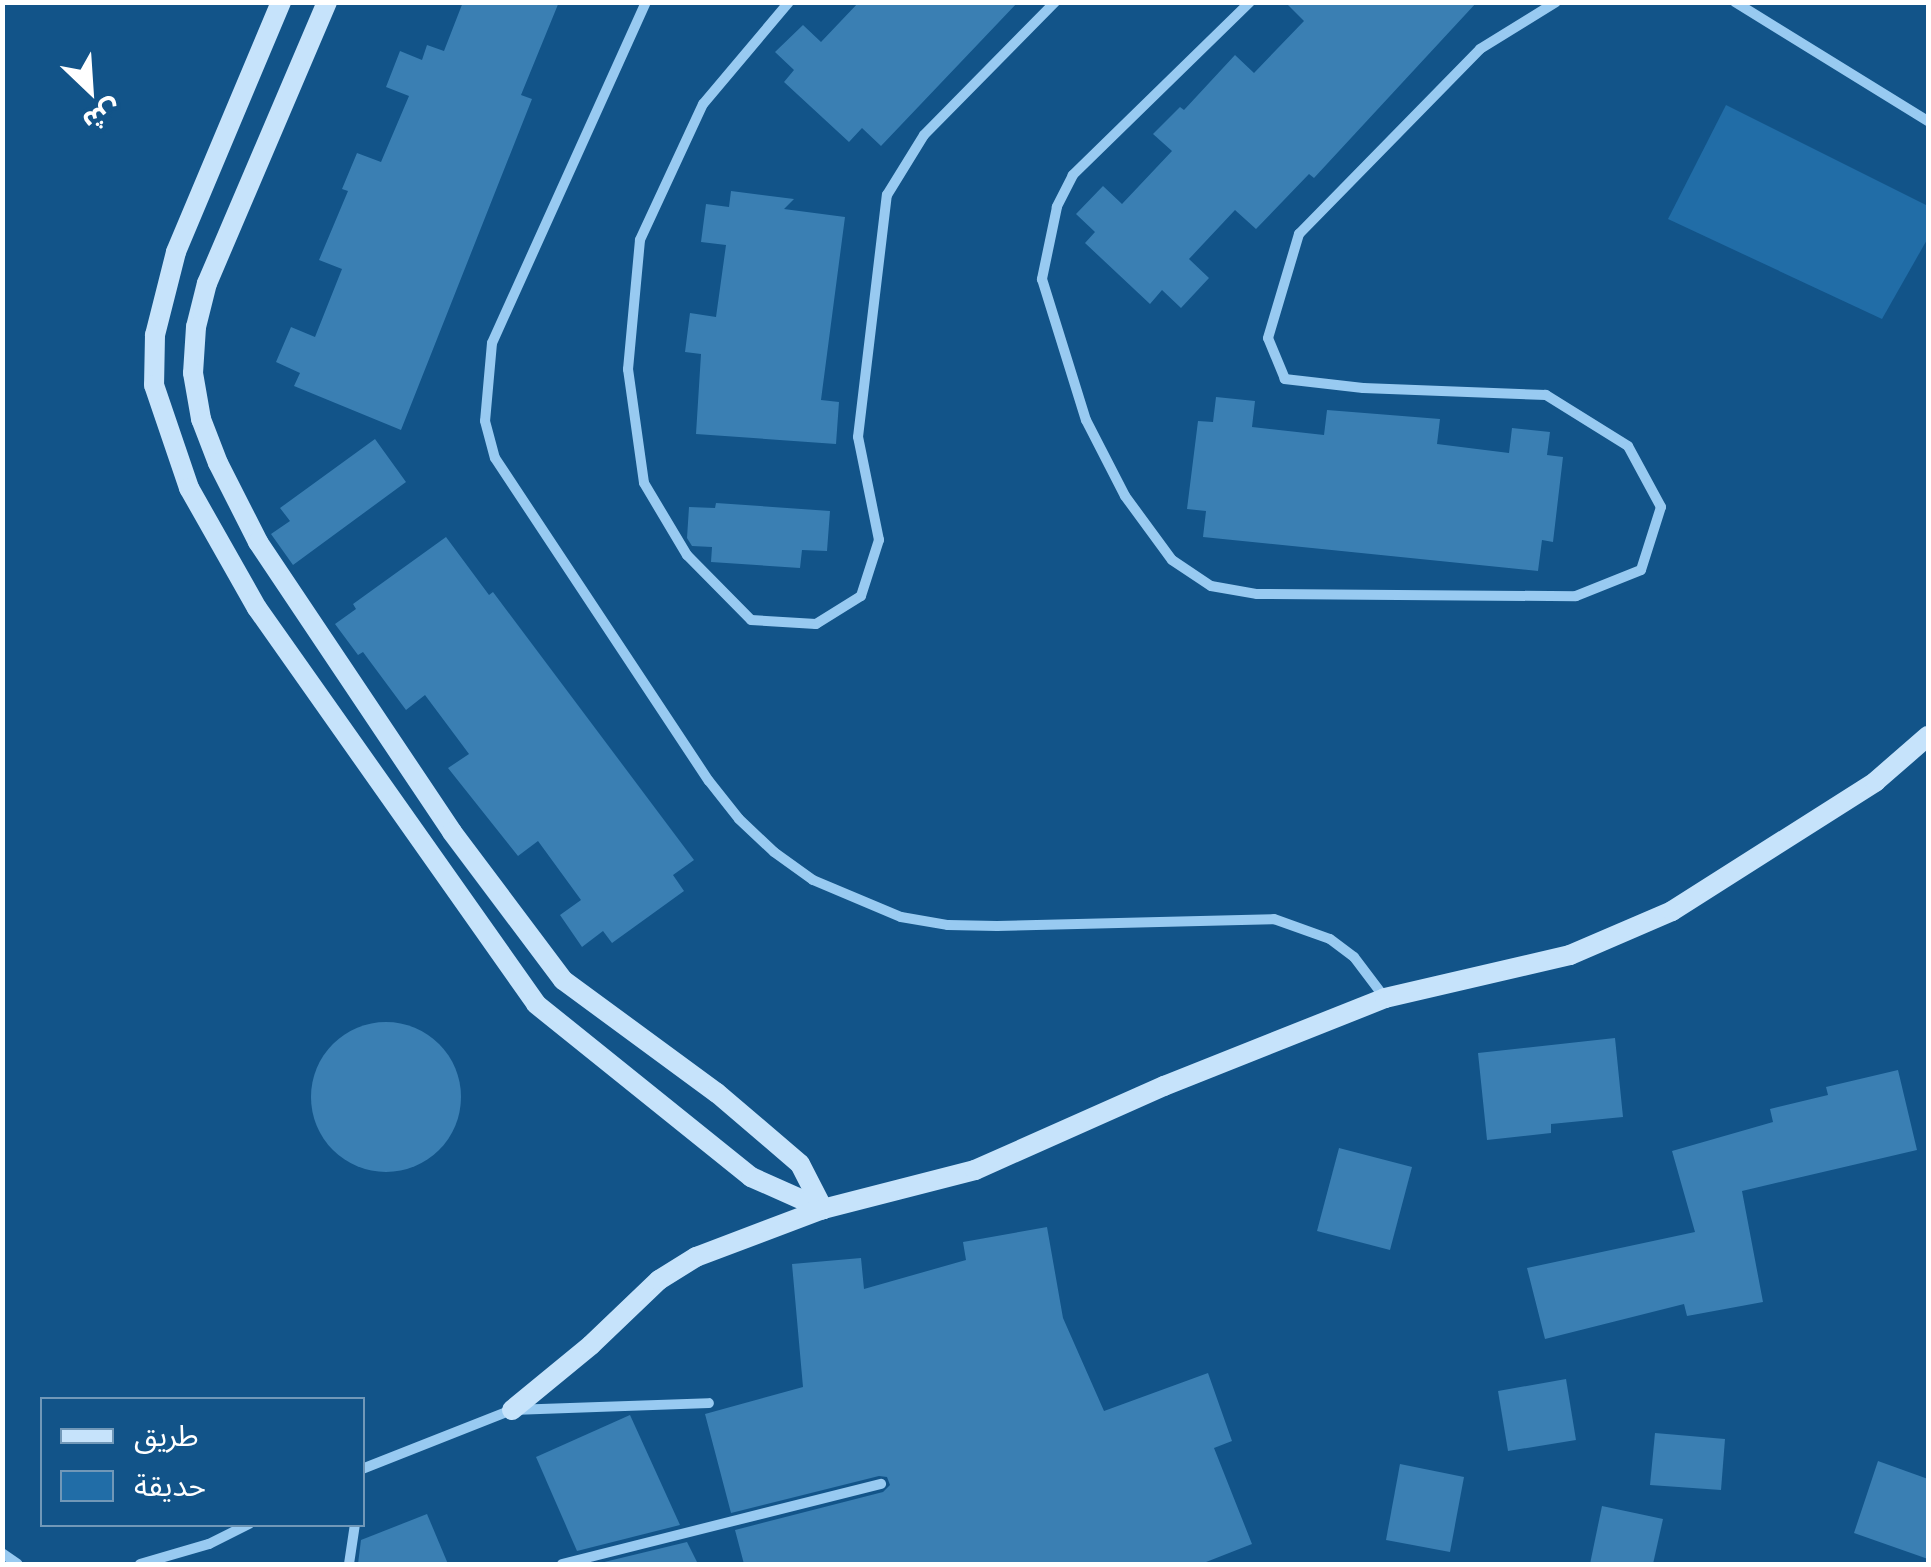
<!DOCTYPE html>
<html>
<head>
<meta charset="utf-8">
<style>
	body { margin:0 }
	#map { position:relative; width:1931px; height:1567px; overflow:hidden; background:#125489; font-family:Commissioner,"Noto Sans Arabic",sans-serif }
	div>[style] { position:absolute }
	.green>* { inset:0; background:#216da7 }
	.building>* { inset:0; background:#3a7fb3 }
	.round { border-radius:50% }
	.street>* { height:10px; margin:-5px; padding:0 5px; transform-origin:5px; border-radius:5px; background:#98caf1 }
	.secondary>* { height:20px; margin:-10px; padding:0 10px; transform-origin:10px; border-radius:10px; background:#c6e3fb }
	span { translate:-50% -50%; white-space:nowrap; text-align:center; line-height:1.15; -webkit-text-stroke:8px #125489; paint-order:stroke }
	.frame { position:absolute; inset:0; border:5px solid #fff; pointer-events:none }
	.legend { position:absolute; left:40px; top:1397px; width:325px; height:130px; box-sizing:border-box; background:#125489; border:2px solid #7198b8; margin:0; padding:12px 18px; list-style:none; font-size:30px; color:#fff }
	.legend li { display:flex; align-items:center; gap:20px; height:50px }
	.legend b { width:50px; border:2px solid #7198b8 }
	.north { position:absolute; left:40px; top:40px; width:100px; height:100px; -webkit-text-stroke:8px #125489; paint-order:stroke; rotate:155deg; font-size:28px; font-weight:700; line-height:40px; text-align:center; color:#fff }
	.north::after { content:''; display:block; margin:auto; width:35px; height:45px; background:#fff; clip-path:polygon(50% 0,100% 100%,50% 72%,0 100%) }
</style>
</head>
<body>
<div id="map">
	<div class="green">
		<i style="clip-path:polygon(1726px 105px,1928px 206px,1928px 238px,1882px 319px,1668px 219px)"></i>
	</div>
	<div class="building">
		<i style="clip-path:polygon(463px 2px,559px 2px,521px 95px,532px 99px,401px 430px,294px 386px,300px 373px,276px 362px,291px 327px,315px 337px,342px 269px,319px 260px,348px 191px,342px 189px,357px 153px,381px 162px,409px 96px,386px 87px,400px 51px,422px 60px,427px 45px,444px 51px)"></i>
		<i style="clip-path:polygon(859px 2px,1018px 2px,881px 146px,862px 128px,849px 142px,784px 82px,794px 70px,775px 52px,803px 25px,821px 42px)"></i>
		<i style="clip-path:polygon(1285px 2px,1477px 2px,1314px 178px,1309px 174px,1256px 229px,1235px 210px,1189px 259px,1209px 278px,1181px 308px,1162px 290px,1150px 304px,1085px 243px,1095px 232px,1076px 214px,1103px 186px,1122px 204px,1172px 151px,1153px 134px,1180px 107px,1184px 110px,1235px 55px,1254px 73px,1304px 21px)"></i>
		<i style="clip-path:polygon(731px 191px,794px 199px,784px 209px,845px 217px,821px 400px,839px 402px,836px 444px,696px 434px,701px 354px,685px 352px,690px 313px,716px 317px,726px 245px,701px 242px,706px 204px,729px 207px)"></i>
		<i style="clip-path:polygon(1216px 397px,1255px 401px,1252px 427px,1324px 435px,1327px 410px,1440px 419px,1437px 444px,1509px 453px,1512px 428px,1550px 432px,1547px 455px,1563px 457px,1553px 542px,1542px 540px,1538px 571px,1203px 537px,1206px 511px,1187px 509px,1198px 421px,1213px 422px)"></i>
		<i style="clip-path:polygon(375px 439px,406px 482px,293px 565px,271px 534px,290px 521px,280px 508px)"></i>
		<i style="clip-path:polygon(716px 503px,830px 511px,827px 551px,802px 550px,800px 568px,711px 562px,712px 547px,692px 546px,687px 538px,689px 507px,715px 508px)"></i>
		<i style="clip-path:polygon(446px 537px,489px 595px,493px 592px,694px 860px,673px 875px,684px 891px,612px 943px,603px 931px,582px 947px,560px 915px,581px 900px,538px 841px,518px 856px,448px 768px,469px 754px,425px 695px,406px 710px,363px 652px,358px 655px,335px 624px,356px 609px,353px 604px)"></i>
		<i class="round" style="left:311px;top:1022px;width:150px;height:150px"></i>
		<i style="clip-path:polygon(1615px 1038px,1623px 1117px,1551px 1124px,1551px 1133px,1487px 1140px,1478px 1053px)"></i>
		<i style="clip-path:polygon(1898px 1070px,1917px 1150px,1742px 1191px,1763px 1302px,1687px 1316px,1684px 1304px,1545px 1339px,1527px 1268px,1695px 1232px,1672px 1151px,1773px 1122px,1770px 1109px,1828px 1095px,1826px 1087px)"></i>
		<i style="clip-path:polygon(1339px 1148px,1412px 1167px,1390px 1250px,1317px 1231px)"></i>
		<i style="clip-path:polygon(1047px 1227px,1063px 1318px,1104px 1411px,1208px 1373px,1232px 1441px,1214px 1448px,1252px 1544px,1201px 1564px,744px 1564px,735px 1530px,883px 1492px,890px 1485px,887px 1477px,879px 1476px,731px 1513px,705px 1414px,803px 1387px,792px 1264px,861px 1258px,864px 1289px,966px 1260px,963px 1242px)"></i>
		<i style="clip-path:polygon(1566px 1379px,1576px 1440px,1508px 1451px,1498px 1391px)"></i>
		<i style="clip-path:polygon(630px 1415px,680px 1525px,577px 1551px,536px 1457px)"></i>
		<i style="clip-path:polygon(1655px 1433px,1725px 1439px,1721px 1490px,1650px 1485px)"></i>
		<i style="clip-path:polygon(1878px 1461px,1928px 1479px,1928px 1559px,1854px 1533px)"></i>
		<i style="clip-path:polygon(1400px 1464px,1464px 1477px,1450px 1552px,1386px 1540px)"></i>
		<i style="clip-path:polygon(1602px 1506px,1663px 1519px,1653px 1564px,1590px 1564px)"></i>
		<i style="clip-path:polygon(427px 1514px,448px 1564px,358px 1564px,361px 1540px)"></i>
		<i style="clip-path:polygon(687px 1542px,698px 1564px,596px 1564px)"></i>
	</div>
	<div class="street">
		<i style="left:646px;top:2px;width:374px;rotate:114.3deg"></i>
		<i style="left:492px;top:343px;width:78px;rotate:95.1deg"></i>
		<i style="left:485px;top:421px;width:38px;rotate:75deg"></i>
		<i style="left:495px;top:458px;width:387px;rotate:56.5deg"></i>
		<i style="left:709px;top:781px;width:48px;rotate:51.7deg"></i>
		<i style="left:739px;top:819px;width:48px;rotate:43.3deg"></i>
		<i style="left:774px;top:852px;width:48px;rotate:35.7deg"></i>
		<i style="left:813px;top:880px;width:95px;rotate:22.8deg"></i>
		<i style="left:901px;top:917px;width:48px;rotate:9.7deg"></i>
		<i style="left:948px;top:925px;width:49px;rotate:1.2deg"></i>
		<i style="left:997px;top:926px;width:277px;rotate:-1.4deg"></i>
		<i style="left:1274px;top:919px;width:59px;rotate:19.7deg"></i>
		<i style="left:1330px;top:939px;width:30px;rotate:37deg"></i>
		<i style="left:1354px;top:957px;width:51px;rotate:52.9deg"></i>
		<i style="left:789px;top:2px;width:133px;rotate:130.1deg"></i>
		<i style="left:703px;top:104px;width:150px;rotate:114.9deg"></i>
		<i style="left:640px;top:240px;width:130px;rotate:95.3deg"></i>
		<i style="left:628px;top:369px;width:115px;rotate:82deg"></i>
		<i style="left:644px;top:483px;width:84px;rotate:59.2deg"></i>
		<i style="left:687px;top:555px;width:91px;rotate:45.4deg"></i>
		<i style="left:751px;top:620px;width:65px;rotate:3.5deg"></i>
		<i style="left:816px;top:624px;width:53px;rotate:-31.9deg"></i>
		<i style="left:861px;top:596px;width:59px;rotate:-72.2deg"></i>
		<i style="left:879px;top:540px;width:105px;rotate:-101.5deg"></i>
		<i style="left:858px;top:437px;width:244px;rotate:-83.2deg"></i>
		<i style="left:887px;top:195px;width:70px;rotate:-58.3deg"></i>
		<i style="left:924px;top:135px;width:187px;rotate:-45.4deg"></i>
		<i style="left:1250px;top:2px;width:248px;rotate:135.7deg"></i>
		<i style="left:1073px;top:175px;width:36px;rotate:117deg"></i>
		<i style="left:1057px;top:207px;width:74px;rotate:101.8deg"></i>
		<i style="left:1042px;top:279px;width:148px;rotate:72.7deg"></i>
		<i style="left:1086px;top:420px;width:85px;rotate:62.8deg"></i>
		<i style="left:1125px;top:496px;width:79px;rotate:53.7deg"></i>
		<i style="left:1172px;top:560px;width:47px;rotate:33.7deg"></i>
		<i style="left:1211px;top:586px;width:47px;rotate:9.9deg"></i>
		<i style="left:1257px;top:594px;width:319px;rotate:0.4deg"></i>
		<i style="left:1576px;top:596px;width:70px;rotate:-21.8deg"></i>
		<i style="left:1641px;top:570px;width:66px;rotate:-72.4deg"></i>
		<i style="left:1661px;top:507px;width:69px;rotate:-118.4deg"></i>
		<i style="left:1628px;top:446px;width:97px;rotate:-148.1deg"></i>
		<i style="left:1546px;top:395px;width:183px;rotate:-177.8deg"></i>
		<i style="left:1363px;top:388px;width:79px;rotate:-173.4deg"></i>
		<i style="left:1285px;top:379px;width:44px;rotate:-112.5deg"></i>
		<i style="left:1268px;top:338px;width:109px;rotate:-73.4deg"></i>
		<i style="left:1299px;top:234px;width:259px;rotate:-45.6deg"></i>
		<i style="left:1480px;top:49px;width:89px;rotate:-31.7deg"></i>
		<i style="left:1735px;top:2px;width:227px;rotate:31.7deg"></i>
		<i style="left:362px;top:1469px;width:161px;rotate:-21.5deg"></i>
		<i style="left:512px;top:1410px;width:197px;rotate:-2deg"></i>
		<i style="left:2px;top:1553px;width:19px;rotate:35deg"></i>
		<i style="left:140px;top:1564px;width:72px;rotate:-16.2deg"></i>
		<i style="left:209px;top:1544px;width:45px;rotate:-26.6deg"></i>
		<i style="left:349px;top:1564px;width:40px;rotate:-81.5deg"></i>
		<i style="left:562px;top:1564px;width:329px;rotate:-14.1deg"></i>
	</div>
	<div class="secondary">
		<i style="left:281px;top:2px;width:271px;rotate:112.8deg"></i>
		<i style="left:176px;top:252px;width:86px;rotate:104.2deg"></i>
		<i style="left:155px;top:335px;width:50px;rotate:91.1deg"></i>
		<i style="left:154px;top:385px;width:109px;rotate:71.2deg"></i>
		<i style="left:189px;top:488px;width:138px;rotate:60.5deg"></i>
		<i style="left:257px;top:608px;width:484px;rotate:54.8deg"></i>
		<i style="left:536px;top:1004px;width:276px;rotate:38.8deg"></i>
		<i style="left:751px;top:1177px;width:79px;rotate:24deg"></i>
		<i style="left:327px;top:2px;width:306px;rotate:113.1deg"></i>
		<i style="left:207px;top:283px;width:45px;rotate:104deg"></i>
		<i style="left:196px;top:327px;width:46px;rotate:93.7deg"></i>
		<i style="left:193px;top:373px;width:47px;rotate:80.1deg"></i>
		<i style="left:201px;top:419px;width:47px;rotate:68.9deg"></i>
		<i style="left:218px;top:463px;width:89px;rotate:63.1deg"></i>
		<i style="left:258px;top:542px;width:349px;rotate:56.2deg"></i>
		<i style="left:452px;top:832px;width:185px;rotate:53.1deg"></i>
		<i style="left:563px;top:980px;width:191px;rotate:36.3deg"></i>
		<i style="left:717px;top:1093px;width:109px;rotate:40.5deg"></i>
		<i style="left:800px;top:1164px;width:51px;rotate:62.9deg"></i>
		<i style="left:512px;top:1410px;width:102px;rotate:-39.4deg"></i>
		<i style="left:591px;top:1345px;width:94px;rotate:-43.7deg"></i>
		<i style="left:659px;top:1280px;width:44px;rotate:-31.9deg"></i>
		<i style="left:696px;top:1257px;width:136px;rotate:-20.7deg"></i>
		<i style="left:823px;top:1209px;width:157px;rotate:-14.4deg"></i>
		<i style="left:975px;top:1170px;width:207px;rotate:-24deg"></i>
		<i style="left:1164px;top:1086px;width:238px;rotate:-21.7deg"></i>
		<i style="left:1385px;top:998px;width:190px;rotate:-13.1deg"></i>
		<i style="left:1570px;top:955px;width:111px;rotate:-23.3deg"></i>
		<i style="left:1672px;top:911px;width:241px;rotate:-32.4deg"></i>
		<i style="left:1875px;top:782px;width:70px;rotate:-41deg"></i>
	</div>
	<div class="frame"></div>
	<ul class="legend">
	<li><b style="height:12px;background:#c6e3fb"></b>طريق</li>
	<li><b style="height:28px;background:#216da7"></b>حديقة</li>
	</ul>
	<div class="north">ش</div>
</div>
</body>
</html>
